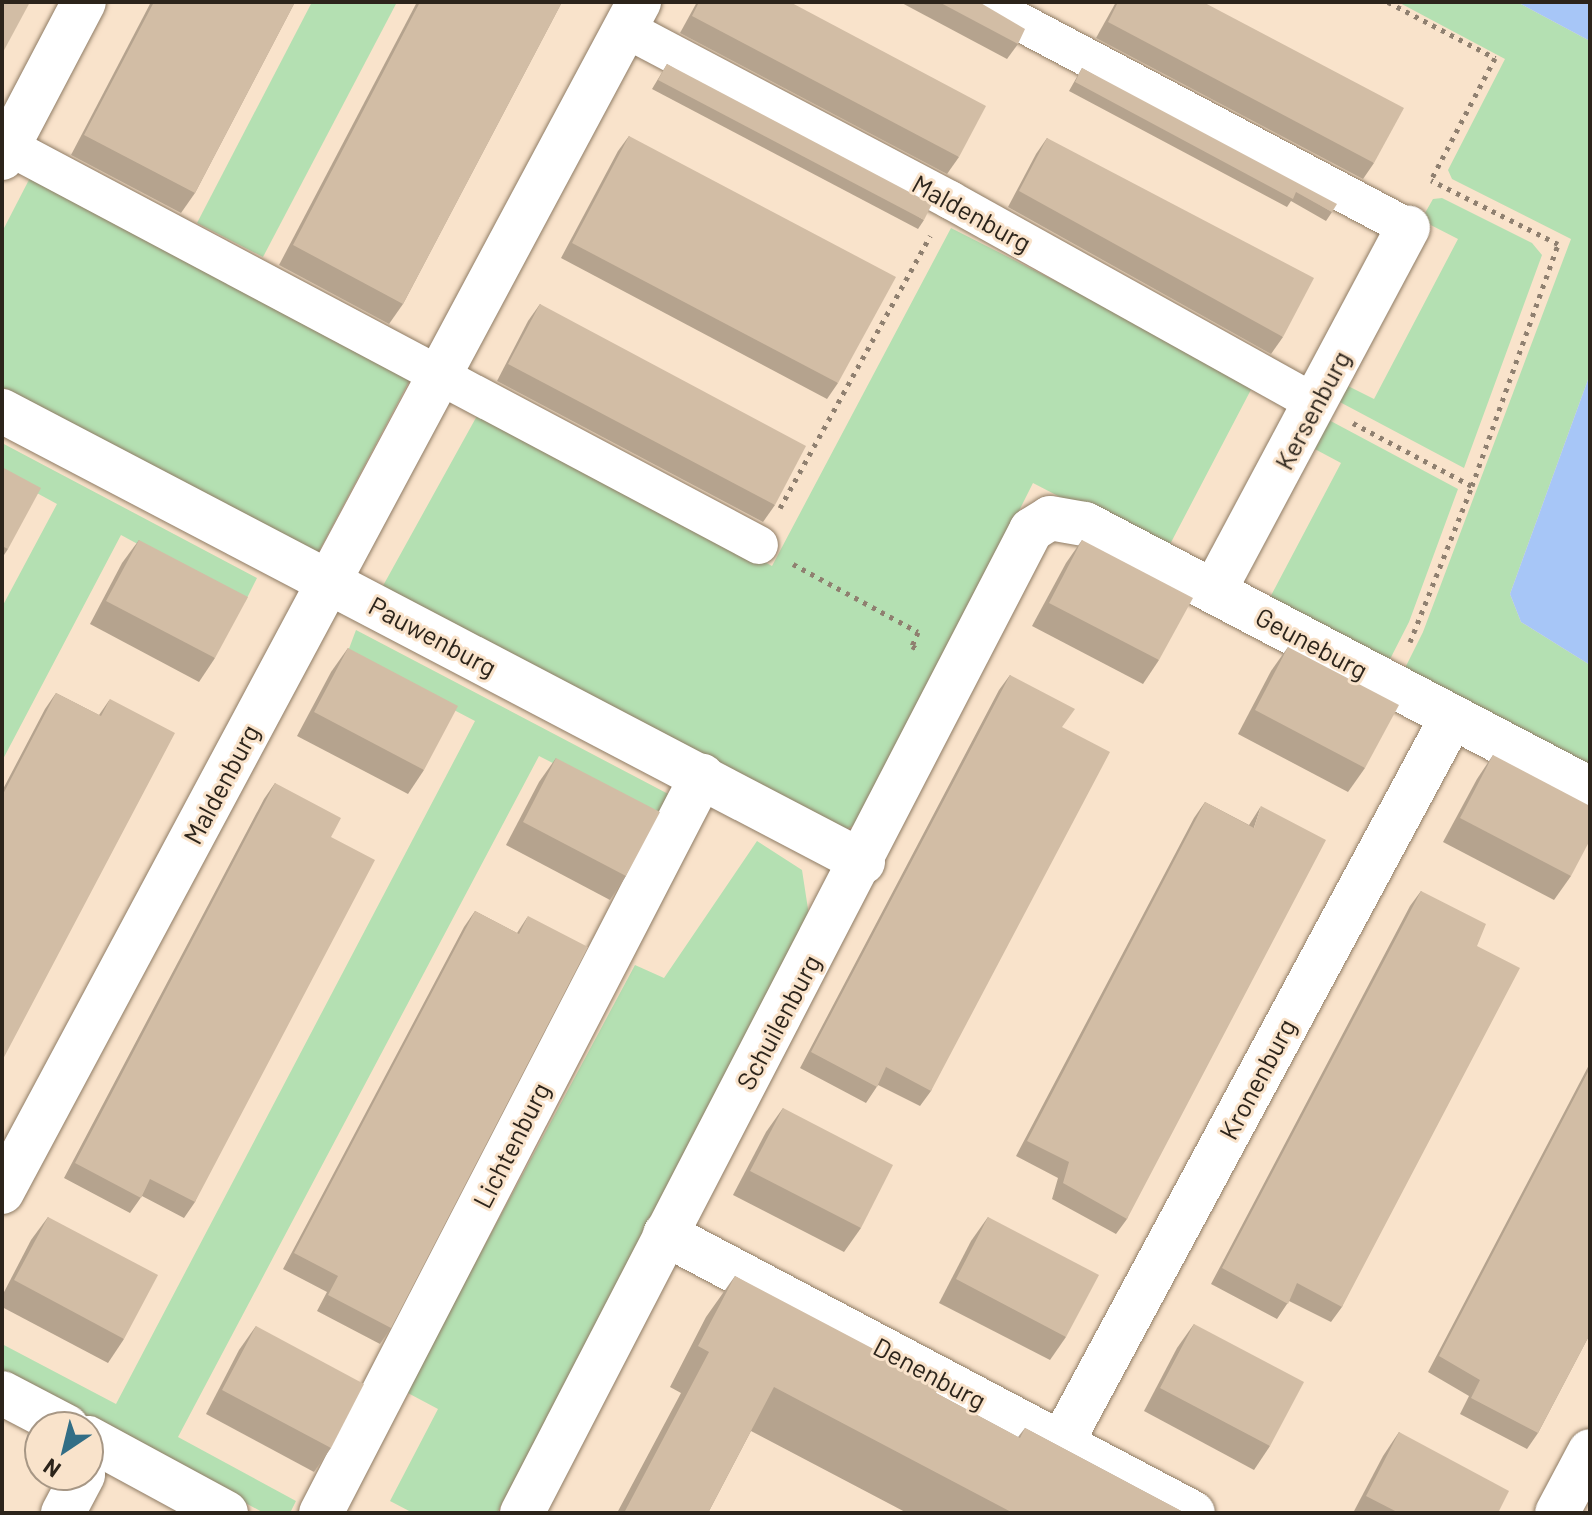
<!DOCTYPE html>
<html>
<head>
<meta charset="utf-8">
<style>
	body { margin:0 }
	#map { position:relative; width:1592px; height:1515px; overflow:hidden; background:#f9e3cb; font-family:Barlow,sans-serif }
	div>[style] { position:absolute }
	.green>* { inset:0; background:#b4e0b2 }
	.water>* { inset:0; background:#a7c6f7 }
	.path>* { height:5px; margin-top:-2.5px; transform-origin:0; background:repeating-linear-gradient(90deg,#8f8070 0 4px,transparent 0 10px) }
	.roads { filter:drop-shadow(0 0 2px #8f7c65) drop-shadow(0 0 2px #8f7c65) }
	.pedestrian>* { height:38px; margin:-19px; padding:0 19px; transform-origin:19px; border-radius:19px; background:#fff }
	.minor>* { height:44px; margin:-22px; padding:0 22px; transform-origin:22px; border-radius:22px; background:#fff }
	.wall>* { inset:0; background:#b5a38e }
	.building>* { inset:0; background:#d2bda5 }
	span { translate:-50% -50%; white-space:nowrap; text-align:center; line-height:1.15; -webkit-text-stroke:6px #f9e3cb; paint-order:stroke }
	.street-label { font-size:26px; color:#2c241b }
	.frame { position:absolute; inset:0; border:4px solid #2c241b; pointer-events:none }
	.north { position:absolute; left:24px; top:1411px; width:80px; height:80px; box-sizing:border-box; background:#f9e3cb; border:2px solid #a79785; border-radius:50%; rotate:215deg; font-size:22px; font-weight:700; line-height:32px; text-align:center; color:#2c241b }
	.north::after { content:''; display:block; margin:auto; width:28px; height:36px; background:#326e86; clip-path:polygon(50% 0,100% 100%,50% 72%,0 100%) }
</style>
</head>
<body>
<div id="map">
	<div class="green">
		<i style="clip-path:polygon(312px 2px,397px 2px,263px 257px,197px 223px)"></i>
		<i style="clip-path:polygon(1398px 2px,1517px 2px,1590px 41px,1590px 374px,1510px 594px,1521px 622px,1590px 665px,1590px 775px,1401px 676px,1423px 632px,1571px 239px,1452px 179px,1448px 170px,1505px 59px)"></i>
		<i style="clip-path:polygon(33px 172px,412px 376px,317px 555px,2px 387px,2px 232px)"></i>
		<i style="clip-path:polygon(1442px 198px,1532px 243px,1542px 255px,1464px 468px,1336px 400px,1344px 384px,1374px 399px,1458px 239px,1421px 220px,1433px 199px)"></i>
		<i style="clip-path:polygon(951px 228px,1255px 382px,1166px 552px,1033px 483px,864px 820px,845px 830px,379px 593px,483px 405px,772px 566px)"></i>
		<i style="clip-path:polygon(1327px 419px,1458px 489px,1409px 622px,1385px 669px,1266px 605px,1341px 463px,1311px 447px)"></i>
		<i style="clip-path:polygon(2px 443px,257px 578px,245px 602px,121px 535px,2px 761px,2px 607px,57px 504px,2px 474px)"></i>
		<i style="clip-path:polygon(356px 630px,674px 797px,665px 820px,539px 756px,178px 1437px,296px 1501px,290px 1513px,264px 1513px,2px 1372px,2px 1344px,116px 1404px,475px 721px,347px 654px)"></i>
		<i style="clip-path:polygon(757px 841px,802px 870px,810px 922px,497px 1513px,413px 1513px,390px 1501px,438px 1409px,406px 1392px,635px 965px,664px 978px)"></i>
	</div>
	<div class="water">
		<i style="clip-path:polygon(1517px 2px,1590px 2px,1590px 41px,1519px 3px)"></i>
		<i style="clip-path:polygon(1590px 374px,1590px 665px,1521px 622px,1510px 594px)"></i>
	</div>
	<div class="path">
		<i style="left:1388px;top:2px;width:121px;rotate:27.6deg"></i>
		<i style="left:1495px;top:58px;width:138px;rotate:117.7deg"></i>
		<i style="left:1353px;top:423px;width:135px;rotate:27.9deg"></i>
		<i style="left:780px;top:508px;width:311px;rotate:-61.1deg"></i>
		<i style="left:793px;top:564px;width:142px;rotate:28.5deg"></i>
		<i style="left:918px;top:632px;width:15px;rotate:113deg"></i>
		<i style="left:912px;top:646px;width:8px;rotate:30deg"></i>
		<i style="left:1410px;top:642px;width:168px;rotate:-68.3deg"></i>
		<i style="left:1472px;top:486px;width:257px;rotate:-70.4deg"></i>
		<i style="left:1558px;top:244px;width:142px;rotate:-153.3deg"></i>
	</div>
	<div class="roads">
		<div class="pedestrian">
			<i style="left:982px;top:2px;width:482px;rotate:27.9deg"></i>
			<i style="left:624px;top:28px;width:369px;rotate:27.8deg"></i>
			<i style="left:950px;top:200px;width:419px;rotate:29.1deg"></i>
			<i style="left:2px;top:143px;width:857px;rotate:27.97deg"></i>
		</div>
		<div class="minor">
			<i style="left:2px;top:158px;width:176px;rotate:-62.3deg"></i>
			<i style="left:2px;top:411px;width:972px;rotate:27.65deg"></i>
			<i style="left:1214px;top:591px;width:412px;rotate:-61.9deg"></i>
			<i style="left:2px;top:1192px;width:1350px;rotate:-61.84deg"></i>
			<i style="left:665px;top:1234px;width:597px;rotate:27.85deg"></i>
			<i style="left:2px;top:1393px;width:73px;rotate:27.6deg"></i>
			<i style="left:88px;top:1438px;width:157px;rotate:28.5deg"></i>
			<i style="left:1062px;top:1442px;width:823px;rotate:-61.72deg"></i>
			<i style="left:63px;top:1513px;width:43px;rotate:-62.2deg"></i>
			<i style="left:321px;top:1513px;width:830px;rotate:-62.66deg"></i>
			<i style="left:522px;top:1513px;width:1107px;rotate:-62.62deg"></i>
			<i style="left:1031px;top:530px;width:22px;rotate:-32deg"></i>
			<i style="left:1050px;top:518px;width:36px;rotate:10deg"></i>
			<i style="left:1085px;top:524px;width:570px;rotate:27.69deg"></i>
			<i style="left:1557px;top:1513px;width:70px;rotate:-62deg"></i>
		</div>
	</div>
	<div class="wall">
		<i style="clip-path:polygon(151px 2px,295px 2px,195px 193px,181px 213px,71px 155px)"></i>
		<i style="clip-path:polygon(417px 2px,562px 2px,403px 304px,389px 324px,279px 265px)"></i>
		<i style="clip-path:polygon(697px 2px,790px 2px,959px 157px,947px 174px,680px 33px)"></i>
		<i style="clip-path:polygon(900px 2px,979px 2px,1018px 44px,1007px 59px)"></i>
		<i style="clip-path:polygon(1116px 2px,1203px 2px,1374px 163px,1363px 179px,1096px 38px)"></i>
		<i style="clip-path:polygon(667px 64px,924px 220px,918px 229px,652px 89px)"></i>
		<i style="clip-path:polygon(1082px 68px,1332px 212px,1326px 221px,1291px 201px,1287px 207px,1069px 91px)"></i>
		<i style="clip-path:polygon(629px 136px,838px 383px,827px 399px,561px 258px,618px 151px)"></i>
		<i style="clip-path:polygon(1047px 138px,1283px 337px,1271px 354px,1008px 207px,1036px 154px)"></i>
		<i style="clip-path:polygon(540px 304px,775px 505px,763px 522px,497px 381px,528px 321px)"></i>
		<i style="clip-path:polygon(2px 467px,8px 549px,2px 558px)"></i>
		<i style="clip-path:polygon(139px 540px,215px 658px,199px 682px,90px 624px,122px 563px)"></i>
		<i style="clip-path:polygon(1082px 540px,1159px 660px,1143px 684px,1032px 626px,1066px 563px)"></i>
		<i style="clip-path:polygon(1288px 647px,1365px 768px,1348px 792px,1238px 734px,1271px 671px)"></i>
		<i style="clip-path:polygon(348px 648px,424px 770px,408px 794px,297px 736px,331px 672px)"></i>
		<i style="clip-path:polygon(1010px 675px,1062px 727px,931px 1091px,920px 1106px,878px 1085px,866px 1103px,800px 1068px,999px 690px)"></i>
		<i style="clip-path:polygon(56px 693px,99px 715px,110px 699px,2px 1061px,2px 791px,45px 709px)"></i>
		<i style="clip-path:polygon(1493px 755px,1571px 876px,1554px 900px,1443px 842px,1477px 779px)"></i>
		<i style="clip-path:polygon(556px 758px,626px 876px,610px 900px,506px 845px,539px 782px)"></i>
		<i style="clip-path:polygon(275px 783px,331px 837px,195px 1202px,184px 1218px,142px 1196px,130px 1213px,64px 1178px,264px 799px)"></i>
		<i style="clip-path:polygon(1205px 802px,1249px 825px,1261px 806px,1127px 1219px,1116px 1234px,1052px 1199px,1058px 1178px,1016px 1156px,1194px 818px)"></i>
		<i style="clip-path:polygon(1421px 891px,1477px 946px,1342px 1307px,1331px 1322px,1289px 1301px,1277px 1319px,1211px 1284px,1410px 906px)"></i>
		<i style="clip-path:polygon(475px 911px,517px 933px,528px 916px,391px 1328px,380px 1344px,317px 1311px,327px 1292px,283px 1269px,464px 927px)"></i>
		<i style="clip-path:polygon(1590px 1063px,1590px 1334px,1538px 1433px,1527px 1449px,1460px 1414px,1469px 1396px,1428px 1372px)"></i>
		<i style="clip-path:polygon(783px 1108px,861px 1228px,844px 1252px,733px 1195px,766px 1132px)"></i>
		<i style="clip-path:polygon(48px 1217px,124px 1339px,108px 1363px,2px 1307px,2px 1296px,31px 1240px)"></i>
		<i style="clip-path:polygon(988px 1217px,1066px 1337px,1050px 1360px,939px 1303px,971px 1241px)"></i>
		<i style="clip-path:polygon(735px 1276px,936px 1393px,1018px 1437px,1025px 1428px,1185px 1513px,907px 1513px,751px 1431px,708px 1513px,617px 1513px,681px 1393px,670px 1387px,706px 1317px)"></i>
		<i style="clip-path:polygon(1194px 1324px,1270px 1446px,1254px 1470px,1144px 1411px,1177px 1348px)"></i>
		<i style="clip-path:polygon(256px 1326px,331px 1448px,314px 1472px,206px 1414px,239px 1350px)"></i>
		<i style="clip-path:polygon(1399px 1432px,1498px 1513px,1353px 1513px,1383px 1456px)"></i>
	</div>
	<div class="building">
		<i style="clip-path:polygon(2px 2px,30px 2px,2px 54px)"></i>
		<i style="clip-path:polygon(154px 2px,295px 2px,195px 193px,84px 135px)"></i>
		<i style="clip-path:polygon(420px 2px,562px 2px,403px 304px,293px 245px)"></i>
		<i style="clip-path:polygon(699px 2px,790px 2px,986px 106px,959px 157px,692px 16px)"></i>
		<i style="clip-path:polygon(939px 2px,979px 2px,1025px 29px,1018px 44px)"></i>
		<i style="clip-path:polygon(1118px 2px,1203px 2px,1404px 108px,1374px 163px,1108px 22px)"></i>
		<i style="clip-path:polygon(667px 64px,932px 204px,924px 220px,658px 80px)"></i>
		<i style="clip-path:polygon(1082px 68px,1337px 204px,1332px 212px,1296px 192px,1293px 199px,1075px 82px)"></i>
		<i style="clip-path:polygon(629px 136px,896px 277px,838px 383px,572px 243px)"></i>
		<i style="clip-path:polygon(1047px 138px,1314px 278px,1283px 337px,1019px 191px)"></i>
		<i style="clip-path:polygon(540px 304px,806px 446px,775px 505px,508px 364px)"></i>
		<i style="clip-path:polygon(2px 467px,41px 488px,8px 549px,2px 546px)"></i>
		<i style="clip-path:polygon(139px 540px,248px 597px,215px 658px,106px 601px)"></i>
		<i style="clip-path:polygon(1082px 540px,1193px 598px,1159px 660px,1049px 603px)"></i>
		<i style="clip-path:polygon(1288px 647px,1399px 705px,1365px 768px,1255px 710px)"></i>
		<i style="clip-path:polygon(348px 648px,458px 706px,424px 770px,314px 712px)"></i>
		<i style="clip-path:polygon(1010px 675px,1075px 709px,1062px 727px,1110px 752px,931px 1091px,886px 1067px,877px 1087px,811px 1052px)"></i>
		<i style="clip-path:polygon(56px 693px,101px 716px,110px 699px,175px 733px,2px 1061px,2px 796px)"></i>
		<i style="clip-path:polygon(1493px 755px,1590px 806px,1590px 840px,1571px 876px,1460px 818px)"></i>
		<i style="clip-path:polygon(556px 758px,660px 812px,626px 876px,523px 822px)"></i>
		<i style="clip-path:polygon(275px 783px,341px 818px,331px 837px,375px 860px,195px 1202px,150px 1179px,141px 1198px,75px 1163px)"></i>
		<i style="clip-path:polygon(1205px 802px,1254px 828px,1261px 806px,1326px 840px,1127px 1219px,1063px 1183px,1069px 1162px,1027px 1141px)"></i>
		<i style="clip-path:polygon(1421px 891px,1486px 924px,1477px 946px,1520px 968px,1342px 1307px,1297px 1283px,1288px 1304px,1222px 1268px)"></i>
		<i style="clip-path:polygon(475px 911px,519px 934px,528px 916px,588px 947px,391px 1328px,328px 1295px,338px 1276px,294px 1253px)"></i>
		<i style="clip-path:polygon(1590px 1068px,1590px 1334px,1538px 1433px,1471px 1398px,1480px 1380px,1439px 1356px)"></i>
		<i style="clip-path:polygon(783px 1108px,893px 1165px,861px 1228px,750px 1171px)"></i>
		<i style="clip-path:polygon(48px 1217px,158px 1275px,124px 1339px,14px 1280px)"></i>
		<i style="clip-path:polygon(988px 1217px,1099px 1275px,1066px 1337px,956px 1279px)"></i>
		<i style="clip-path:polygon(735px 1276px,940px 1384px,936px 1393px,1020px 1438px,1025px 1428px,1185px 1513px,1013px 1513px,774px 1387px,708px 1513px,624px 1513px,709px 1352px,698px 1346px)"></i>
		<i style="clip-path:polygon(1194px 1324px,1304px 1382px,1270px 1446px,1160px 1388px)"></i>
		<i style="clip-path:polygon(256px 1326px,364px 1384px,331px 1448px,222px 1390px)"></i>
		<i style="clip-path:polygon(1399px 1432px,1509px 1491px,1498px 1513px,1399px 1513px,1366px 1496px)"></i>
	</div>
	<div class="street-label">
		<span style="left:972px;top:213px;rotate:29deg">Maldenburg</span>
		<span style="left:1312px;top:410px;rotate:-62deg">Kersenburg</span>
		<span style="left:433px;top:636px;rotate:28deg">Pauwenburg</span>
		<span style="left:1312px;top:643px;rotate:28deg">Geuneburg</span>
		<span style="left:221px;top:784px;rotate:-62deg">Maldenburg</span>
		<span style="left:778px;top:1022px;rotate:-62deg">Schuilenburg</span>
		<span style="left:1257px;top:1079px;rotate:-62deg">Kronenburg</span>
		<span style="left:511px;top:1145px;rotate:-63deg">Lichtenburg</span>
		<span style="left:930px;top:1373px;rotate:28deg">Denenburg</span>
	</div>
	<div class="frame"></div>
	<div class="north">N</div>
</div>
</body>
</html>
